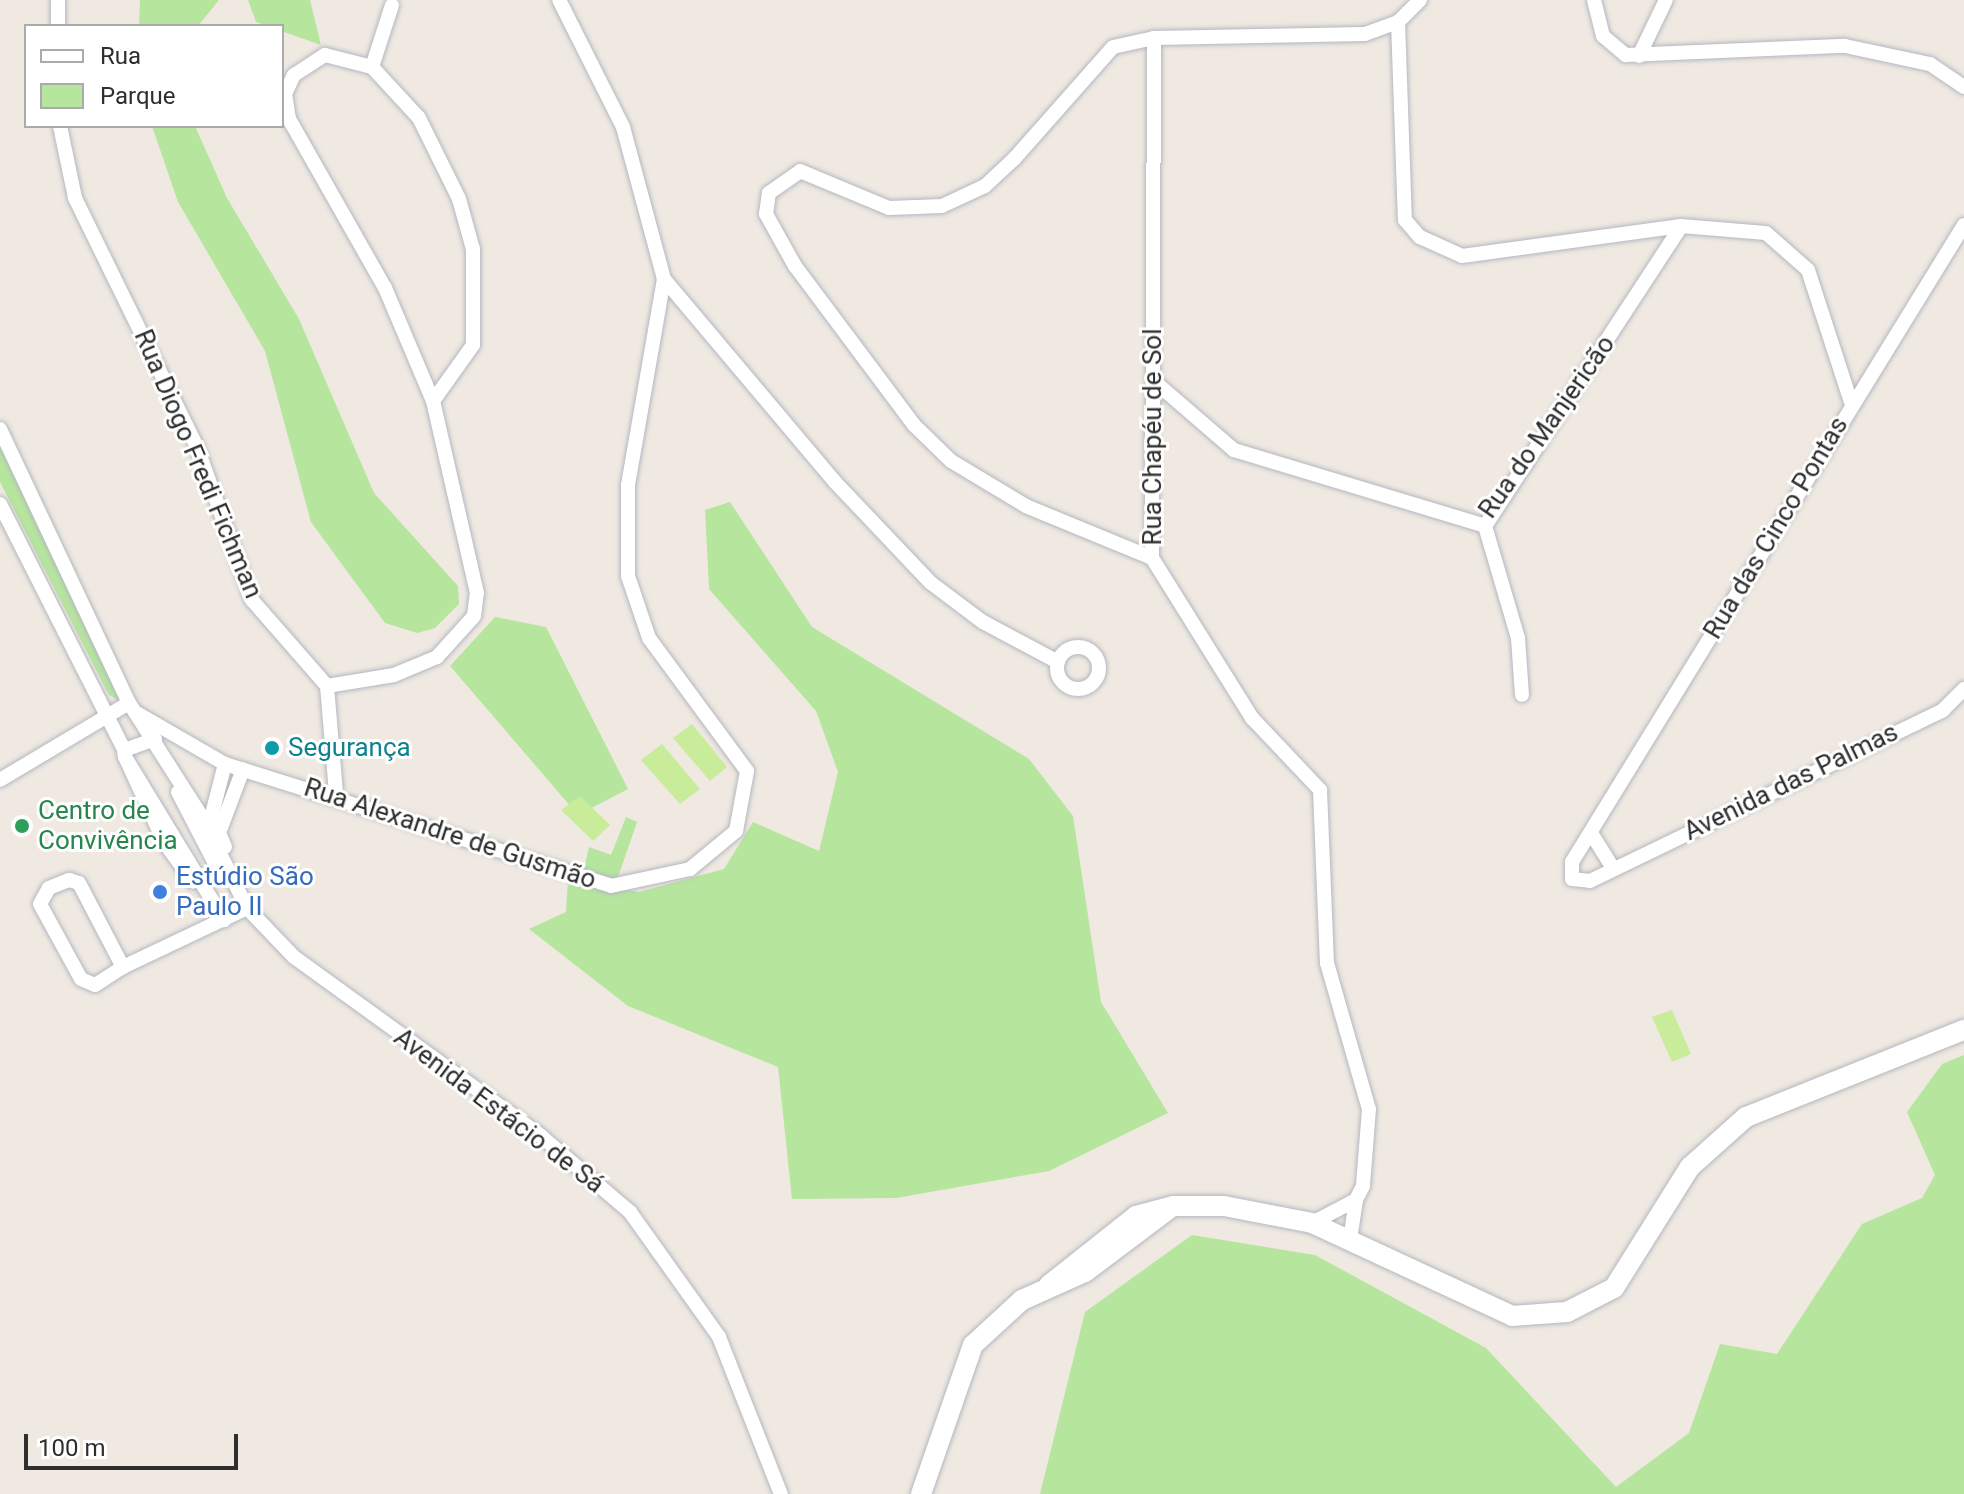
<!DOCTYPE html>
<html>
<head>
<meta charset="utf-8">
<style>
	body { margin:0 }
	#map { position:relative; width:1964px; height:1494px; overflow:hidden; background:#efe9e1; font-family:Roboto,sans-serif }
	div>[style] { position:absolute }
	.green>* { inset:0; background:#b6e59e }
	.pitch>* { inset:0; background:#c9ec9a }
	.roads { filter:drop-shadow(0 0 2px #b4b7c1) drop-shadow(0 0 2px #b4b7c1) }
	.street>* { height:14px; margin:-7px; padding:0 7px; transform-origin:7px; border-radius:7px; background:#fff }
	.street>.ring { margin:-7px; padding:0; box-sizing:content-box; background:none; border:14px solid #fff; border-radius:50% }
	.secondary>* { height:20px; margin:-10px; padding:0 10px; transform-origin:10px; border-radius:10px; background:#fff }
	.dots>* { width:22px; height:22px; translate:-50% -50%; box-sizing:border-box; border:4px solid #fff; border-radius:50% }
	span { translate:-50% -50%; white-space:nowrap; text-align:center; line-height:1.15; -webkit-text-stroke:6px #fff; paint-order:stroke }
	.street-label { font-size:26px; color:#2e2e2e }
	.culture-label { font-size:26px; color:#0d838f }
	.left { translate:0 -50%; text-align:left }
	.leisure-label { font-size:26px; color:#27864d }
	.shop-label { font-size:26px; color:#366cbe }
	.legend { position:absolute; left:24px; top:24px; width:260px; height:104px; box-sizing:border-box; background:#fff; border:2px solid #ababab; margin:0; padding:10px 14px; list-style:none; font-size:24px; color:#2e2e2e }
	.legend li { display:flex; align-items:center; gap:16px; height:40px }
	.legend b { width:40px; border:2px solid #ababab }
	.scale { position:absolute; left:24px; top:1434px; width:214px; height:36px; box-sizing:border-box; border:4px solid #2e2e2e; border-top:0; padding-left:10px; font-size:24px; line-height:28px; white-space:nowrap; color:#2e2e2e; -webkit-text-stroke:6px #fff; paint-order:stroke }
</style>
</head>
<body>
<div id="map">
	<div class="green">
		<i style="clip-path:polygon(140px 0,219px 0,198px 26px,139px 26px)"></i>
		<i style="clip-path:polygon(248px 0,310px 0,321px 45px,256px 22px)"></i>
		<i style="clip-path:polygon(152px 126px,195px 126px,227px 198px,299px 319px,374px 493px,458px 586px,459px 604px,435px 628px,417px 633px,385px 623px,311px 522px,265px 351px,178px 202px)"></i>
		<i style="clip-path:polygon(0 443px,122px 702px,109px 695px,0 482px)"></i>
		<i style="clip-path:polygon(730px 502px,812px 627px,1029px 759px,1073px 816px,1101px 1002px,1168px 1113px,1049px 1171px,896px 1198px,792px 1199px,778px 1067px,628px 1006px,529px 929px,566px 912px,568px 879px,639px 892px,724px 869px,753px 822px,819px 851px,838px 772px,816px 711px,709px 589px,705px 510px)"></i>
		<i style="clip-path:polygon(495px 617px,546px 627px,628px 789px,578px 815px,450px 666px)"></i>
		<i style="clip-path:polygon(626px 817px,637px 822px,616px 883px,583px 874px,589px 847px,611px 855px)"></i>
		<i style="clip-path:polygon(1964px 1055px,1964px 1494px,1040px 1494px,1085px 1312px,1192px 1235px,1315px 1255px,1486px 1348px,1616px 1487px,1689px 1433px,1720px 1344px,1777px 1354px,1862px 1224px,1922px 1198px,1935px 1175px,1907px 1112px,1942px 1064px)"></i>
	</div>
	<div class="pitch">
		<i style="clip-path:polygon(692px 724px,727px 767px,710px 781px,673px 738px)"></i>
		<i style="clip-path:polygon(662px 744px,700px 789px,680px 804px,641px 760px)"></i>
		<i style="clip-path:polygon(580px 796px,610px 825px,593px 841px,561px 810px)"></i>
		<i style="clip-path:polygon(1672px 1010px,1691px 1054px,1672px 1062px,1652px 1017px)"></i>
	</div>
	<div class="roads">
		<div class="street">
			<i style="left:1594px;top:0;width:37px;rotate:76deg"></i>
			<i style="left:1603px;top:36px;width:30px;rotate:40deg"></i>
			<i style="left:1626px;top:55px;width:219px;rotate:-2.4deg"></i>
			<i style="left:1845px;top:46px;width:87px;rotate:12deg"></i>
			<i style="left:1930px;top:64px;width:41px;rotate:34.1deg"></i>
			<i style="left:1398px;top:22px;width:198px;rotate:88deg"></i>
			<i style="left:1405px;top:220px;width:23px;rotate:49deg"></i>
			<i style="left:1420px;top:237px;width:46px;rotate:24.3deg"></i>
			<i style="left:1462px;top:256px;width:221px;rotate:-7.8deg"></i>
			<i style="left:1681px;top:226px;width:85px;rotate:4.7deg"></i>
			<i style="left:1766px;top:233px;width:56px;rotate:41.4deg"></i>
			<i style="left:1808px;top:270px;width:139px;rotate:72deg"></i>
			<i style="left:58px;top:26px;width:26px;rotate:-90deg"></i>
			<i style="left:1154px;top:38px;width:520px;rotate:90.22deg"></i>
			<i style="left:1152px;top:558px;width:189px;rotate:58deg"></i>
			<i style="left:1252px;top:718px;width:99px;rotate:46.6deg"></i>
			<i style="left:1320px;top:790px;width:173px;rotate:87.7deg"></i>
			<i style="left:1327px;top:963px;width:152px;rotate:74deg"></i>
			<i style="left:1369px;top:1109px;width:77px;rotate:94.5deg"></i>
			<i style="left:1363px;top:1186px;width:16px;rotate:117deg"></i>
			<i style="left:1356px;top:1200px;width:50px;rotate:152.4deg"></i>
			<i style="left:1639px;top:56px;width:62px;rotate:-64.3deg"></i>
			<i style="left:372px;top:67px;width:65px;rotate:-72.1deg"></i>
			<i style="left:60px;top:126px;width:74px;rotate:78.2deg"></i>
			<i style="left:75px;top:198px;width:277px;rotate:63.9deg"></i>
			<i style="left:197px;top:447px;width:163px;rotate:70.2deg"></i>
			<i style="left:252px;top:600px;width:114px;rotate:48.9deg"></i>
			<i style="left:327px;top:686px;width:108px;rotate:85.2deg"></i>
			<i style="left:1964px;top:225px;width:748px;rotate:121.61deg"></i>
			<i style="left:1572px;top:862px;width:17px;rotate:90deg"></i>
			<i style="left:1572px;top:879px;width:18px;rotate:6deg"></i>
			<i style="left:1590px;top:881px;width:392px;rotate:-25.8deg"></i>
			<i style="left:1943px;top:710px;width:30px;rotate:-45deg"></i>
			<i style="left:664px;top:279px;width:265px;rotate:49.9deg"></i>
			<i style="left:835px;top:482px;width:139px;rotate:46.5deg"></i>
			<i style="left:931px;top:583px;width:65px;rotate:36.9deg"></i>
			<i style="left:983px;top:622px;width:85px;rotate:28.1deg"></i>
			<i style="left:1154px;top:381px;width:106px;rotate:40.8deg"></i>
			<i style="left:1234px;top:450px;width:262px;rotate:16.8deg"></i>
			<i style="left:1485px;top:526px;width:358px;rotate:-56.8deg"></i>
			<i style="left:0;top:429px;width:303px;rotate:64.8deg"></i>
			<i style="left:129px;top:703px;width:135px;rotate:57.4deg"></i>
			<i style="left:202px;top:817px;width:102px;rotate:63.7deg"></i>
			<i style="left:247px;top:908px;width:68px;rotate:46.2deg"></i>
			<i style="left:294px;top:957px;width:305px;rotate:35.9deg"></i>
			<i style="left:541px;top:1136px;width:117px;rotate:40.5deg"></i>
			<i style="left:630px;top:1212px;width:153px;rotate:54.5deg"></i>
			<i style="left:719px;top:1337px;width:169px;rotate:68.5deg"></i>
			<i style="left:0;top:504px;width:275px;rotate:63.2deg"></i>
			<i style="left:1485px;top:526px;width:117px;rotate:73.6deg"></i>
			<i style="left:1518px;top:638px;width:57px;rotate:86deg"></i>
			<i style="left:1152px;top:558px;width:136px;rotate:-157.6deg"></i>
			<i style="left:1026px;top:506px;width:87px;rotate:-149deg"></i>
			<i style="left:951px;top:461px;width:52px;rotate:-135.8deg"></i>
			<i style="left:914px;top:425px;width:199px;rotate:-126.8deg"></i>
			<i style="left:795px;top:266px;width:60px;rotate:-119.1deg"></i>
			<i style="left:766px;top:214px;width:21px;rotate:-82deg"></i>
			<i style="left:769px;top:193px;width:38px;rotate:-35deg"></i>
			<i style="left:800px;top:171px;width:96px;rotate:22.6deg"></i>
			<i style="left:889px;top:208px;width:53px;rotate:-2.2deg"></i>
			<i style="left:942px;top:206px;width:47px;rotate:-24.9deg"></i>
			<i style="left:985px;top:186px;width:40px;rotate:-43deg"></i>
			<i style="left:1014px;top:159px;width:149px;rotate:-48.5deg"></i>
			<i style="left:1113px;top:47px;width:42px;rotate:-12.4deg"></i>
			<i style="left:1154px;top:38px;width:211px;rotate:-1.1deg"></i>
			<i style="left:1365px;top:34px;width:35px;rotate:-20deg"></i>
			<i style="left:1398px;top:22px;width:31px;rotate:-45deg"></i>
			<i class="ring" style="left:1057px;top:647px;width:28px;height:28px"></i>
			<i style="left:327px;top:686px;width:68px;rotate:-9.3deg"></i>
			<i style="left:394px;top:675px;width:47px;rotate:-22.7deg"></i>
			<i style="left:437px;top:657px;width:55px;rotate:-47.9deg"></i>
			<i style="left:474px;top:616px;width:23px;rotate:-83deg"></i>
			<i style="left:477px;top:593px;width:197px;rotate:-102.9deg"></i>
			<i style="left:433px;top:401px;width:123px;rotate:-113deg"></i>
			<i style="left:385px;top:288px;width:194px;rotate:-119.6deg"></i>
			<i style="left:289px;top:119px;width:25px;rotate:-99deg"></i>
			<i style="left:285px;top:94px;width:21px;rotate:-65deg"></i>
			<i style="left:294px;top:75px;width:37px;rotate:-33deg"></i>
			<i style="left:325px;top:55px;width:49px;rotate:14.3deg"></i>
			<i style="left:372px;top:67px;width:69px;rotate:47.3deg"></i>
			<i style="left:419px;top:118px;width:90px;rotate:63.7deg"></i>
			<i style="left:459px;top:199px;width:52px;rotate:74.4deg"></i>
			<i style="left:473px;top:249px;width:96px;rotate:90deg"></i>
			<i style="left:473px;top:345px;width:69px;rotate:125.5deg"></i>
			<i style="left:135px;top:712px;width:104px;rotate:30deg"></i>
			<i style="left:225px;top:764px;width:405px;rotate:17.5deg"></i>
			<i style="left:611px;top:886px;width:81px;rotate:-12.1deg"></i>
			<i style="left:690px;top:869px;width:60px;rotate:-39.6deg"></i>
			<i style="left:736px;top:831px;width:61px;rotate:-79.6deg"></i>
			<i style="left:747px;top:771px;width:165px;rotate:-126.4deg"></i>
			<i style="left:649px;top:638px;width:65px;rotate:-108.7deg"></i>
			<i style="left:628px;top:576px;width:91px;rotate:-90deg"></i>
			<i style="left:628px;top:485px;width:209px;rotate:-80.1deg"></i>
			<i style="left:664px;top:279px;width:157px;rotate:-105.1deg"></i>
			<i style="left:623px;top:127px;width:142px;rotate:-116.7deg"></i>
			<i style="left:155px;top:739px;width:33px;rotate:160deg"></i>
			<i style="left:124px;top:750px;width:7px;rotate:82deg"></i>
			<i style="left:125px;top:757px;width:191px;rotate:58.7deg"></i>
			<i style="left:127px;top:761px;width:89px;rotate:65.4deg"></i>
			<i style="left:164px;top:842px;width:49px;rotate:54.1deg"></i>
			<i style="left:0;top:780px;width:150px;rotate:-30.8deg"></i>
			<i style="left:178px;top:792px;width:91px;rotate:62.6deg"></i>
			<i style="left:217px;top:829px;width:13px;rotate:-119deg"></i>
			<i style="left:211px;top:818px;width:56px;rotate:-75.5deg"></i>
			<i style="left:1591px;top:833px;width:41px;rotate:57.8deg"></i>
			<i style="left:225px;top:847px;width:15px;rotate:-113deg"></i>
			<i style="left:219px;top:833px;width:68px;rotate:-69.4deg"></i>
			<i style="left:69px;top:880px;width:10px;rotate:17deg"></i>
			<i style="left:79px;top:883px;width:95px;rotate:62.4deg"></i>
			<i style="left:123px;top:967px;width:33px;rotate:147deg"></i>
			<i style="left:95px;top:985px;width:15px;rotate:-157deg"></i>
			<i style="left:81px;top:979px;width:85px;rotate:-118.7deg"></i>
			<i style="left:40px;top:904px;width:18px;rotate:-61deg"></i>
			<i style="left:49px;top:888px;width:22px;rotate:-22deg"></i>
			<i style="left:123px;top:967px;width:137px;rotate:-25.4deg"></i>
			<i style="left:1350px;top:1240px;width:40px;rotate:-81.5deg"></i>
		</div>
		<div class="secondary">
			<i style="left:1049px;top:1285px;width:111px;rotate:-38.4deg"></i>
			<i style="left:1136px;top:1216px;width:38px;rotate:-15deg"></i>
			<i style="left:1173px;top:1206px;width:51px"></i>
			<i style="left:1224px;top:1206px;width:90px;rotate:10.9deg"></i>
			<i style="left:1312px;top:1223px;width:221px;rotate:24.9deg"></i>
			<i style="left:1512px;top:1316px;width:55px;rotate:-4.2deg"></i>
			<i style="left:1567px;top:1312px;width:53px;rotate:-27.1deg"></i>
			<i style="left:1614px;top:1288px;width:143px;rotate:-57.9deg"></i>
			<i style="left:1690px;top:1167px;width:75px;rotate:-41.8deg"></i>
			<i style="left:1746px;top:1117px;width:235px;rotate:-21.8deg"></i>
			<i style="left:921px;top:1494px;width:158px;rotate:-70.8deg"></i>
			<i style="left:973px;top:1345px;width:67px;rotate:-42.6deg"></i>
			<i style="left:1022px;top:1300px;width:69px;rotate:-24deg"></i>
			<i style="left:1085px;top:1272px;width:106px;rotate:-37deg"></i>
		</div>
	</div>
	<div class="dots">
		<i style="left:272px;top:748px;background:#0f9aa8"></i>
		<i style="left:22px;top:826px;background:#2e9e5b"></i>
		<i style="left:160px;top:892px;background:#3f7fe0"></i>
	</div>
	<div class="street-label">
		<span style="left:1547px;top:427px;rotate:-55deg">Rua do Manjericão</span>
		<span style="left:1153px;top:437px;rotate:-90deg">Rua Chapéu de Sol</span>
		<span style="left:198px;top:464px;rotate:67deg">Rua Diogo Fredi Fichman</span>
		<span style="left:1776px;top:528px;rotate:-59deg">Rua das Cinco Pontas</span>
		<span style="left:1791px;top:782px;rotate:-26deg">Avenida das Palmas</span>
		<span style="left:450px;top:834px;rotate:18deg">Rua Alexandre de Gusmão</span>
		<span style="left:499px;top:1111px;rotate:37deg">Avenida Estácio de Sá</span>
	</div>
	<div class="culture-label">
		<span class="left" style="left:288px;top:748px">Segurança</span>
	</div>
	<div class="leisure-label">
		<span class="left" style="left:38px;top:826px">Centro de<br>Convivência</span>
	</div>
	<div class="shop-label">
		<span class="left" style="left:176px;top:892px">Estúdio São<br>Paulo II</span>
	</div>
	<ul class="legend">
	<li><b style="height:10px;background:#fff"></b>Rua</li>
	<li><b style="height:22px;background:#b6e59e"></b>Parque</li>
	</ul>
	<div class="scale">100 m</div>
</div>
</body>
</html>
